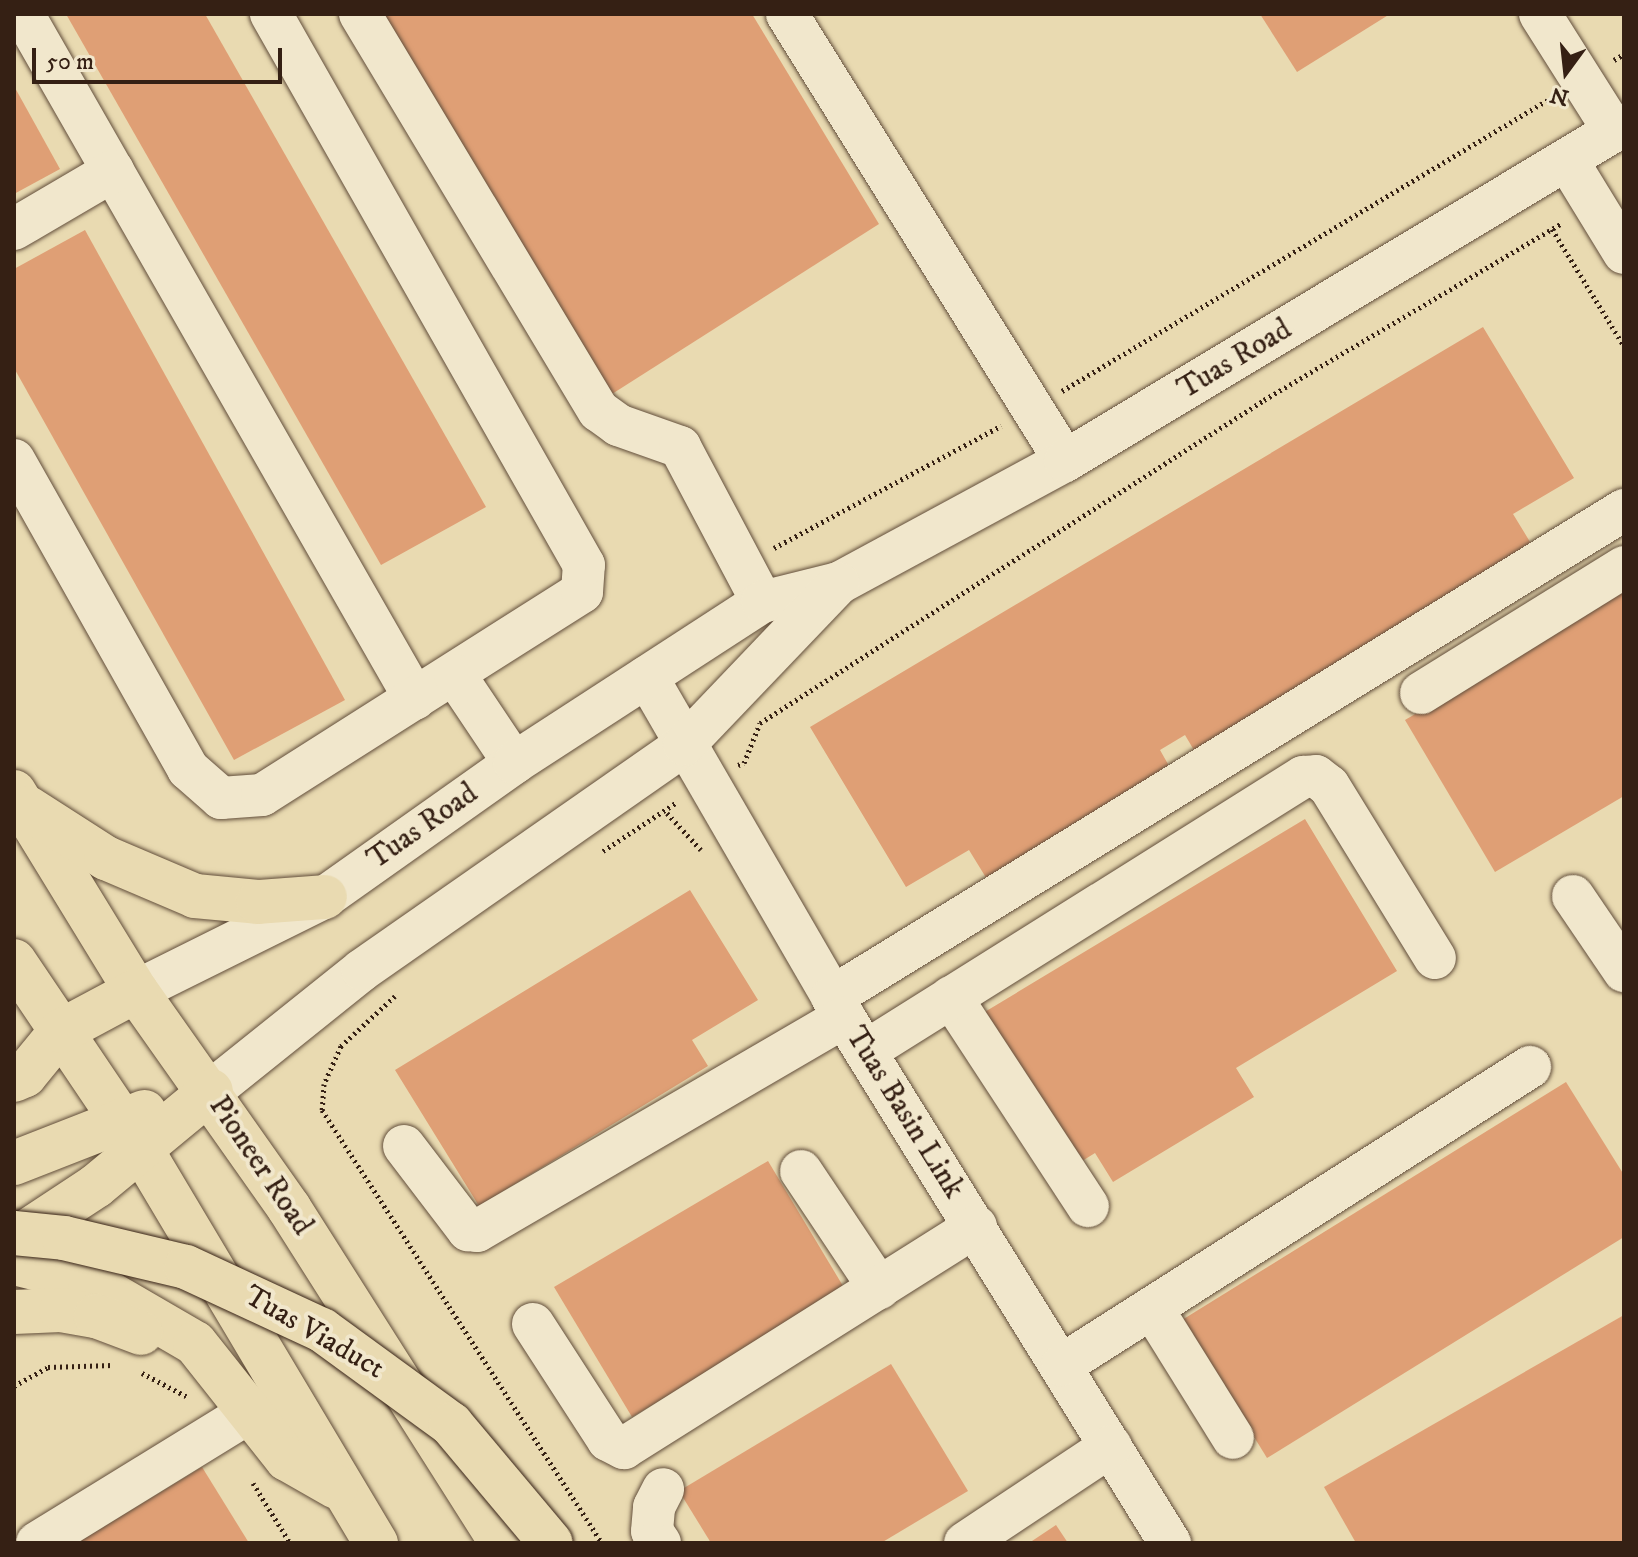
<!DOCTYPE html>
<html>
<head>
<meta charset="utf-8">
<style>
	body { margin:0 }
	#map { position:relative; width:1638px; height:1557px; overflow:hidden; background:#e9dab1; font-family:"IM FELL DW Pica",serif }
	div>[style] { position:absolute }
	.building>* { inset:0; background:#df9f75 }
	.path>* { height:5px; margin-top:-2.5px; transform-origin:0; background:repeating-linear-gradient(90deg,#352014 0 2px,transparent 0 6px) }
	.roads { filter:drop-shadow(0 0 2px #624e3b) drop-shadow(0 0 2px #624e3b) }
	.minor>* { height:42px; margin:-21px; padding:0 21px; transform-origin:21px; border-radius:21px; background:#f1e7cc }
	.major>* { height:44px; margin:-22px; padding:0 22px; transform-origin:22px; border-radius:22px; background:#e9dab1 }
	.bridges { filter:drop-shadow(0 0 2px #352014) drop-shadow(0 0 2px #352014) }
	.major-bridge>* { height:44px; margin:-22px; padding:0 22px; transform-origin:22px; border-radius:22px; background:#e9dab1 }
	span { translate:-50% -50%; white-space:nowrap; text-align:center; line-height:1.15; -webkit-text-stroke:8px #f1e7cc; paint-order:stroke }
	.street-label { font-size:30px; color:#352014 }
	.frame { position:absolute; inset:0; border:16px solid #352014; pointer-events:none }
	.north { position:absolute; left:1526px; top:32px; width:80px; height:80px; -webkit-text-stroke:6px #f1e7cc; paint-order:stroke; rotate:195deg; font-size:22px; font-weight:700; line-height:32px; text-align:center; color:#352014 }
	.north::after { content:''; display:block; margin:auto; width:28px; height:36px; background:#352014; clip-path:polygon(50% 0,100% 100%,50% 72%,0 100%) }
	.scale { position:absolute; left:32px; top:48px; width:250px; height:36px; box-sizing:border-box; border:4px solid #352014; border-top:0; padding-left:10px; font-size:24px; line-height:28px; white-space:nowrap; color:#352014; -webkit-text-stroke:6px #f1e7cc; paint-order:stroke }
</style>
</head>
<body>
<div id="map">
	<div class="building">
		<i style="clip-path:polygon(66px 14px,205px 14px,486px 507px,381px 565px)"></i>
		<i style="clip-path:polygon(371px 14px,752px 14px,879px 224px,601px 401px)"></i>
		<i style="clip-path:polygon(1260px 14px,1390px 14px,1297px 72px)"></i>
		<i style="clip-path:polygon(14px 86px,60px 169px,14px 194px)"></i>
		<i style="clip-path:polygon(85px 230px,345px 700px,234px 760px,14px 368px,14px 269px)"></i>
		<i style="clip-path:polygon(1483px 327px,1574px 478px,1513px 514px,1538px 555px,1198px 757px,1185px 735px,1160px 750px,1177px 780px,993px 889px,969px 850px,906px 887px,810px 727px)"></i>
		<i style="clip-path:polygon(1624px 591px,1624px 796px,1495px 872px,1405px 720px)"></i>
		<i style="clip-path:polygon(1305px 819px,1397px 971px,1236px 1068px,1254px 1097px,1113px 1182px,1095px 1153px,1066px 1171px,973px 1019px)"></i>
		<i style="clip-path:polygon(690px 890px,758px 1000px,692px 1040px,708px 1066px,479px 1206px,395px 1070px)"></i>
		<i style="clip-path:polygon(1566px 1082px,1624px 1175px,1624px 1237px,1267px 1458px,1182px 1320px)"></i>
		<i style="clip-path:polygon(768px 1161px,846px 1291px,632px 1417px,554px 1287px)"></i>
		<i style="clip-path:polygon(1624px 1315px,1624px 1543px,1356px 1543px,1324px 1487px)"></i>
		<i style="clip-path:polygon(891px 1364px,968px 1491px,881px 1543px,711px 1543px,679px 1491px)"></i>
		<i style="clip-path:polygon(202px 1467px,249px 1543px,77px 1543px)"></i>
		<i style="clip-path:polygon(1056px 1525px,1068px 1543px,1029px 1543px)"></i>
	</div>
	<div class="path">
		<i style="left:1614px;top:60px;width:12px;rotate:-31deg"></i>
		<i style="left:1552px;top:229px;width:137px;rotate:58.4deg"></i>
		<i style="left:1062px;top:391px;width:570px;rotate:-30.93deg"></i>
		<i style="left:774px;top:548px;width:258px;rotate:-28.3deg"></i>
		<i style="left:738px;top:765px;width:6px;rotate:-18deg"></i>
		<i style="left:744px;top:763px;width:43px;rotate:-68.2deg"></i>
		<i style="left:760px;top:723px;width:599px;rotate:-32.65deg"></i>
		<i style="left:1264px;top:400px;width:347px;rotate:-30.7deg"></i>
		<i style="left:667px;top:813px;width:50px;rotate:47.4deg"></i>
		<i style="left:603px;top:851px;width:89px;rotate:-33.5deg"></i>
		<i style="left:395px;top:996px;width:74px;rotate:137.2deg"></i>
		<i style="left:341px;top:1046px;width:42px;rotate:114.1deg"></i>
		<i style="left:324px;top:1084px;width:26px;rotate:94deg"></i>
		<i style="left:322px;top:1110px;width:516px;rotate:57.11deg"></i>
		<i style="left:142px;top:1373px;width:50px;rotate:27.6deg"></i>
		<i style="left:14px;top:1386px;width:39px;rotate:-29deg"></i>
		<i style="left:48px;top:1367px;width:65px;rotate:-1.8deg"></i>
		<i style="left:253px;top:1483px;width:70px;rotate:58.3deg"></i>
	</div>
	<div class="roads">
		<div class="minor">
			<i style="left:23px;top:14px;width:789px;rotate:60.22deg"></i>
			<i style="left:360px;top:14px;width:463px;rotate:59deg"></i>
			<i style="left:599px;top:411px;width:24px;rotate:36deg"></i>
			<i style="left:618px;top:425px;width:66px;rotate:19.5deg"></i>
			<i style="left:680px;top:447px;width:175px;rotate:62.1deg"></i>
			<i style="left:787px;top:14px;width:526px;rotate:58.12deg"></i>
			<i style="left:1540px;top:14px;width:138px;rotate:57.7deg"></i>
			<i style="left:1567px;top:160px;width:109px;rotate:58.5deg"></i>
			<i style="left:14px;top:229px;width:115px;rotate:-30.4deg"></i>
			<i style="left:14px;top:460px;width:355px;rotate:60.6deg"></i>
			<i style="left:188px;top:769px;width:44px;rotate:41.3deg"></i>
			<i style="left:221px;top:798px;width:41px;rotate:-4.2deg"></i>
			<i style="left:262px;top:795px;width:379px;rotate:-32.4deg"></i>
			<i style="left:582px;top:592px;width:27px;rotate:-86deg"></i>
			<i style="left:584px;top:565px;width:634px;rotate:-119.6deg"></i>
			<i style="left:455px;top:675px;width:106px;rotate:56.2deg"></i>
			<i style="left:647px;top:677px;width:393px;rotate:59.9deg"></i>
			<i style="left:844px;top:1017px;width:619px;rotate:58.21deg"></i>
			<i style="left:1421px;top:693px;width:239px;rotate:-31.8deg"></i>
			<i style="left:1573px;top:896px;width:91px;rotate:55.8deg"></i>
			<i style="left:136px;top:991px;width:211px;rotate:-26.4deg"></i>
			<i style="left:325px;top:897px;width:232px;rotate:-35.3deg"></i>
			<i style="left:514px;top:763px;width:296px;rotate:-33deg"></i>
			<i style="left:762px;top:602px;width:79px;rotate:-13.9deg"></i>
			<i style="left:839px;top:583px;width:257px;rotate:-28.4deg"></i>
			<i style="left:1065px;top:461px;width:652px;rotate:-31.01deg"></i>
			<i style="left:832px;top:997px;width:930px;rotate:-31.59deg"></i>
			<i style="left:951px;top:997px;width:250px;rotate:56.8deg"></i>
			<i style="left:866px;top:1051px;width:516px;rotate:-32.09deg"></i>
			<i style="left:1303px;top:777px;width:13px;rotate:-4deg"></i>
			<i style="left:1316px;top:776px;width:16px;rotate:38deg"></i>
			<i style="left:1329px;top:786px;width:202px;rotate:58.4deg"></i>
			<i style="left:211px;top:1091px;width:193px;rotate:-38.7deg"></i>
			<i style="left:362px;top:970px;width:393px;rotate:-34.9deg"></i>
			<i style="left:684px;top:745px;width:224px;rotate:-46.3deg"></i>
			<i style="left:404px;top:1146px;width:106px;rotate:52.7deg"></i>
			<i style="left:468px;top:1230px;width:9px;rotate:6deg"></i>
			<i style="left:477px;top:1231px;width:425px;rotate:-30.2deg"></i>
			<i style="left:801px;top:1171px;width:141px;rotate:56.3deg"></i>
			<i style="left:1152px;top:1308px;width:153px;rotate:58.1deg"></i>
			<i style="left:533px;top:1324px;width:138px;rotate:57.1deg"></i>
			<i style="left:608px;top:1440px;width:18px;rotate:27deg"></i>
			<i style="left:624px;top:1448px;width:416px;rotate:-32.2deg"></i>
			<i style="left:1062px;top:1365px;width:555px;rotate:-32.49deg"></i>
			<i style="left:37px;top:1543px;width:246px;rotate:-31.6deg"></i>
			<i style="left:660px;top:1543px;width:14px;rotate:-124deg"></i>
			<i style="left:652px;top:1531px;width:24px;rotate:-85deg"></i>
			<i style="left:654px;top:1507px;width:20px;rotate:-63deg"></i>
			<i style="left:965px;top:1543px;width:175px;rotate:-33.6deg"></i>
		</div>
		<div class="major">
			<i style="left:14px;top:792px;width:233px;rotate:58.5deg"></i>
			<i style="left:136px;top:991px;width:266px;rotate:54.8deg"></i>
			<i style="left:289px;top:1208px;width:397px;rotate:57.6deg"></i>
			<i style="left:28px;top:808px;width:93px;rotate:32.7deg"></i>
			<i style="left:106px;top:858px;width:97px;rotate:23.1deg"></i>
			<i style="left:195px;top:896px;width:63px;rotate:5.4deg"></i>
			<i style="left:258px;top:902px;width:67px;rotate:-4.3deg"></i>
			<i style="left:14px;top:961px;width:227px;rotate:56deg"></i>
			<i style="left:141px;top:1149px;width:459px;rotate:59.2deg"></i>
			<i style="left:14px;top:1080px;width:12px;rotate:-24deg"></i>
			<i style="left:25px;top:1075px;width:57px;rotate:-50.7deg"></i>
			<i style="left:61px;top:1031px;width:85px;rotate:-28.1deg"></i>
			<i style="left:14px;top:1163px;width:140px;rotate:-21.4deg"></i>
			<i style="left:14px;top:1240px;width:98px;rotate:-33.4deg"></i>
			<i style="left:96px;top:1186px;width:149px;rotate:-39.6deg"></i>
			<i style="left:14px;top:1263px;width:78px;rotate:14deg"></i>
			<i style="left:90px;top:1282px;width:121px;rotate:30.2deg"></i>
			<i style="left:195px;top:1343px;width:148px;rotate:51.6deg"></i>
			<i style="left:287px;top:1459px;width:56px;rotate:29.7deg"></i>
			<i style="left:14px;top:1312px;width:47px;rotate:-2.4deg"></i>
			<i style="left:61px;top:1310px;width:36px;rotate:10deg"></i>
			<i style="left:96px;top:1316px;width:48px;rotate:20.7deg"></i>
		</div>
	</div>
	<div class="bridges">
		<div class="major-bridge">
			<i style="left:14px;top:1233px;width:50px;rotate:5.7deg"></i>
			<i style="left:64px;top:1238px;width:125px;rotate:13.4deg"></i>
			<i style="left:186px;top:1267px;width:150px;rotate:24.9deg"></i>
			<i style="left:322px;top:1330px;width:160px;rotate:36.1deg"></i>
			<i style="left:451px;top:1424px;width:155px;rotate:50deg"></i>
		</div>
	</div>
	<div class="street-label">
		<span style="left:1235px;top:360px;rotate:-31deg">Tuas Road</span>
		<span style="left:423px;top:827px;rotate:-35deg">Tuas Road</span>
		<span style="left:904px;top:1113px;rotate:58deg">Tuas Basin Link</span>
		<span style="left:260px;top:1166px;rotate:56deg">Pioneer Road</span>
		<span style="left:314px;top:1333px;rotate:30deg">Tuas Viaduct</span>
	</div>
	<div class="frame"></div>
	<div class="north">N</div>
	<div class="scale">50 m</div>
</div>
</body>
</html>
